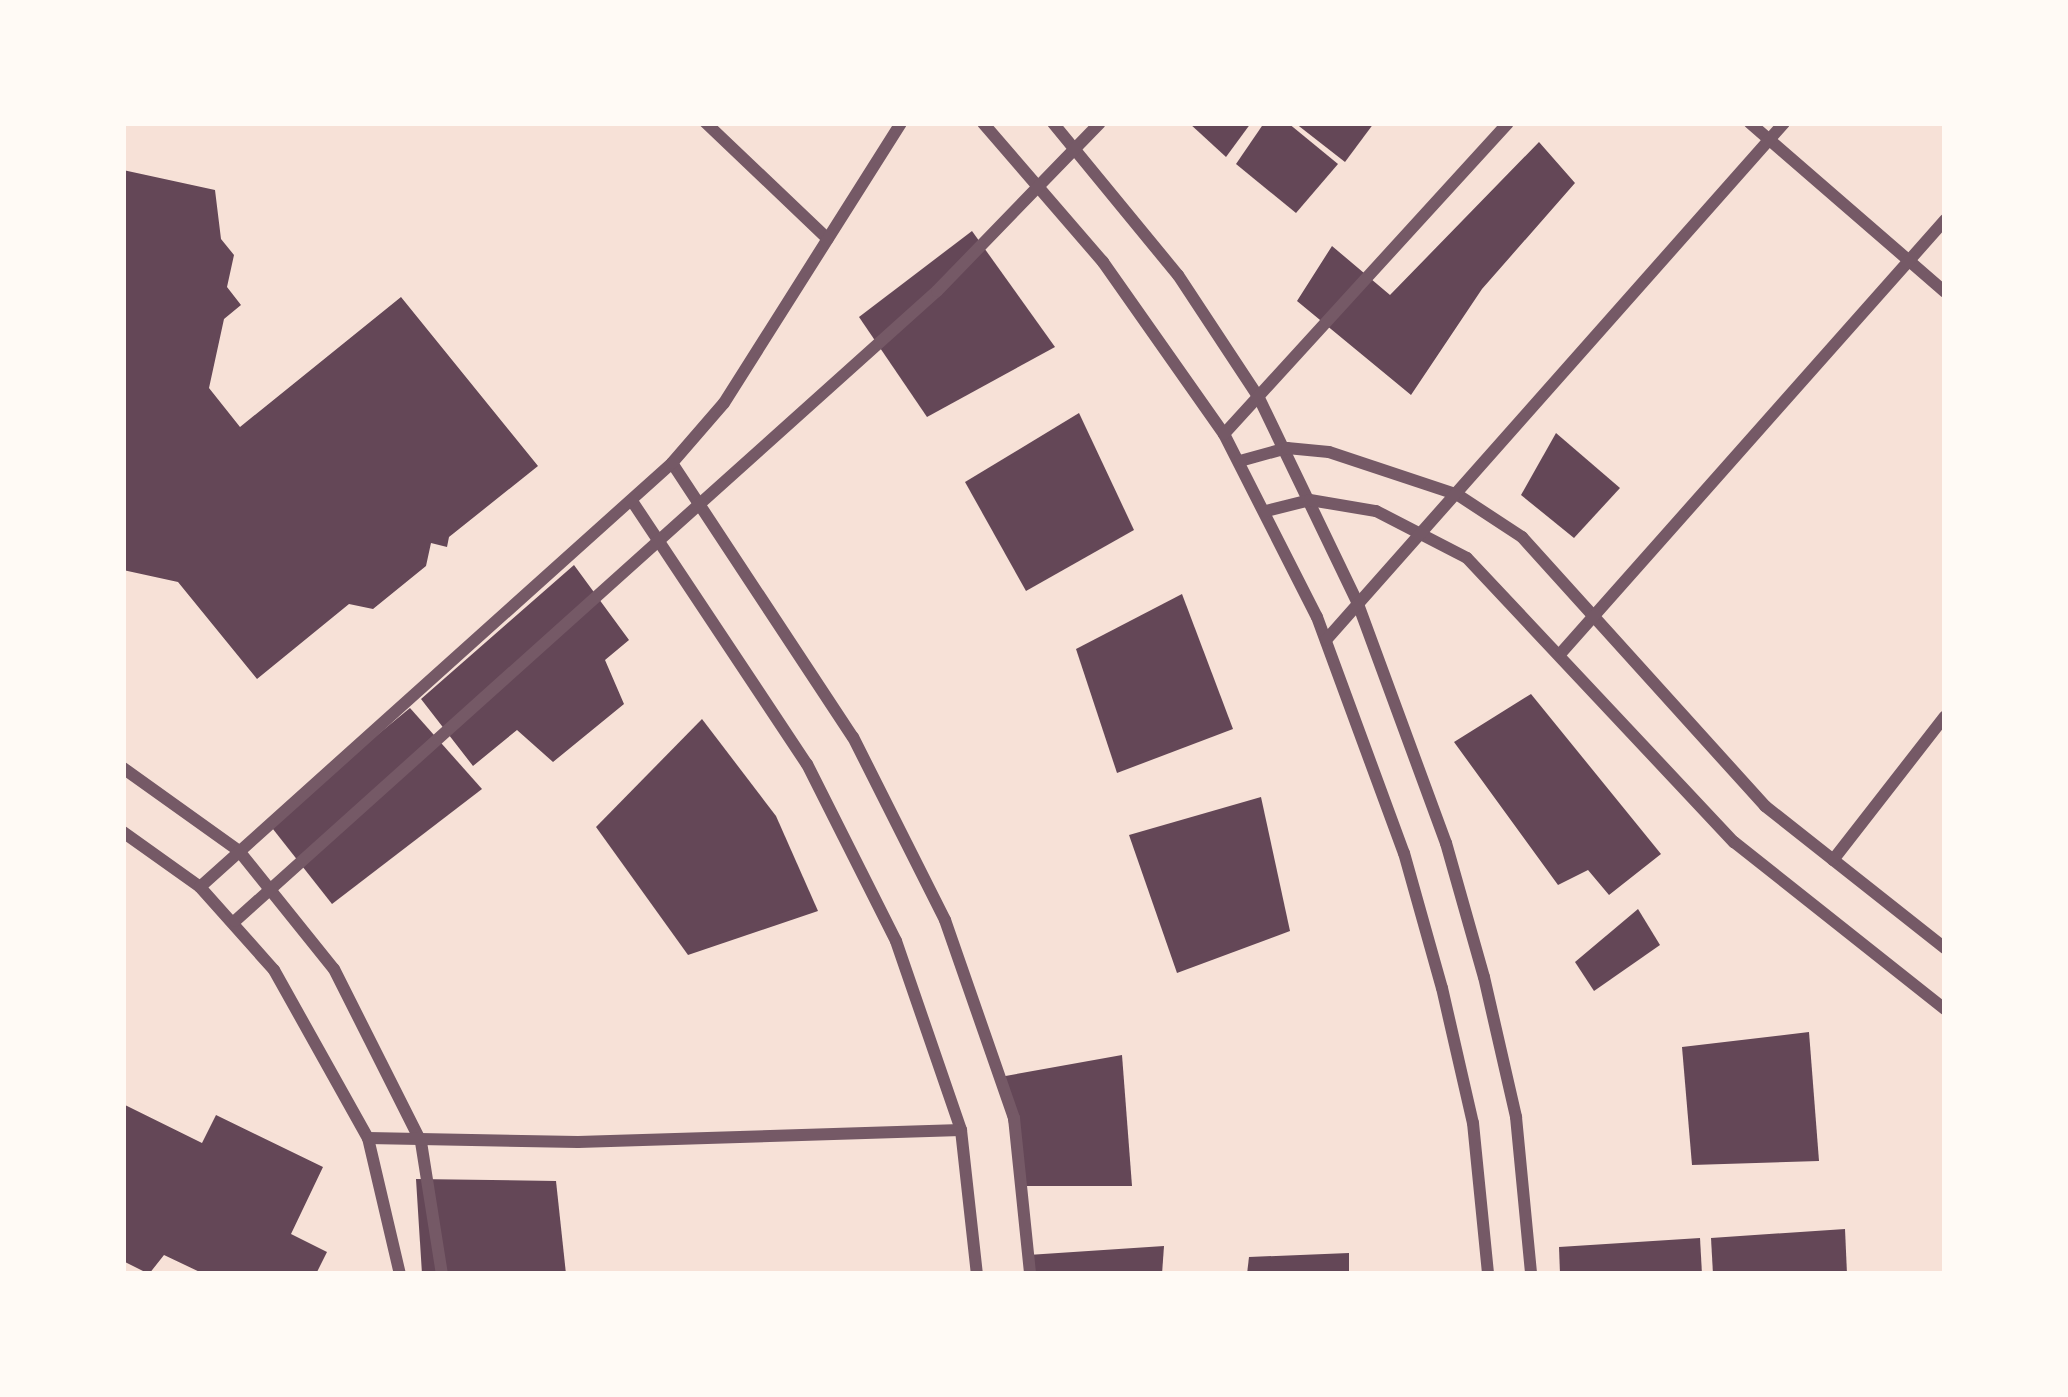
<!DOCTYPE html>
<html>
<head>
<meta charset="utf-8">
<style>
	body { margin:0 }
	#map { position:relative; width:2068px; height:1397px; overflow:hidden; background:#f7e1d7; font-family:Barlow,sans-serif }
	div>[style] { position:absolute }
	.building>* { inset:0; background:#644757 }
	.minor>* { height:12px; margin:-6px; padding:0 6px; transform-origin:6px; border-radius:6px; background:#755966 }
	span { translate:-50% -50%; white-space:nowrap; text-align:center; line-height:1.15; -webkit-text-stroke:12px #fffaf5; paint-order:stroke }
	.frame { position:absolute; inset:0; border:126px solid #fffaf5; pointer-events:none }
</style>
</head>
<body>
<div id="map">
	<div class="building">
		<i style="clip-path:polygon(1189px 123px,1251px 123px,1226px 157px)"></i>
		<i style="clip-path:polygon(1264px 123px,1288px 123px,1338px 164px,1296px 213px,1236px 164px)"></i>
		<i style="clip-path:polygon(1295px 123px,1374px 123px,1345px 162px)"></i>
		<i style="clip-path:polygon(1539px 142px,1575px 183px,1482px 289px,1411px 395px,1297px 301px,1332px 246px,1390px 295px)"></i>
		<i style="clip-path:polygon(123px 170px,215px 190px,221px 239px,234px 255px,227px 287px,241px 305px,224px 319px,209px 388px,240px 427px,401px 297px,538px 466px,449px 537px,447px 547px,431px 543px,426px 566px,373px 609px,349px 604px,257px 679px,178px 582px,123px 570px)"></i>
		<i style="clip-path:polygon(972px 231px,1055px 347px,927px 417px,859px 317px)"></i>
		<i style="clip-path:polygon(1079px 413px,1134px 530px,1026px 591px,965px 482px)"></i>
		<i style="clip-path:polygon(1556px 433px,1620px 488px,1574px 538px,1521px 495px)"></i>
		<i style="clip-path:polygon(574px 565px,629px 640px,605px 660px,624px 704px,553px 762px,517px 730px,473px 766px,421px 699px)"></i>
		<i style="clip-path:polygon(1182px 594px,1233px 729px,1117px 773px,1076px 649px)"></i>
		<i style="clip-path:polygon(1531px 694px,1661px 854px,1609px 895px,1588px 870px,1558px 885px,1454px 742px)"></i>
		<i style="clip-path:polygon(410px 708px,482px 789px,332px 904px,269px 824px)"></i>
		<i style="clip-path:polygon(702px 719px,776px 816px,818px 911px,688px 955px,596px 827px)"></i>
		<i style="clip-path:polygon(1261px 797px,1290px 931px,1177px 973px,1129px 835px)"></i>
		<i style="clip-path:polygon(1638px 909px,1660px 945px,1594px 991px,1575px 962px)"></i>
		<i style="clip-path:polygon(1809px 1032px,1819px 1161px,1692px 1165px,1682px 1047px)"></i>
		<i style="clip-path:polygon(1122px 1055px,1132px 1186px,1021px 1186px,1000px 1077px)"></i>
		<i style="clip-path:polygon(123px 1104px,202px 1143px,216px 1115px,323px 1167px,291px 1234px,327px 1252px,316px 1274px,204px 1274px,164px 1255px,149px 1274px,123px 1261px)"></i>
		<i style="clip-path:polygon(416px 1179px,556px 1181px,566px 1274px,422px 1274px)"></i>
		<i style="clip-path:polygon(1845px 1229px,1847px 1274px,1713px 1274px,1711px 1238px)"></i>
		<i style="clip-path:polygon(1700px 1238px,1702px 1274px,1560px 1274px,1559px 1247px)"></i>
		<i style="clip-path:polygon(1164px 1246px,1162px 1274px,1028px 1274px,1028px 1255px)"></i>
		<i style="clip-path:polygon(1349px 1253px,1349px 1274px,1247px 1274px,1249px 1257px)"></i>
	</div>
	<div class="minor">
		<i style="left:706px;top:123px;width:168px;rotate:43.6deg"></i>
		<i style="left:983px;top:123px;width:184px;rotate:49.2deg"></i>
		<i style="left:1103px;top:262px;width:210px;rotate:54.9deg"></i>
		<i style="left:1224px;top:434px;width:205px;rotate:63.1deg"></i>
		<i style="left:1317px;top:617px;width:252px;rotate:69.8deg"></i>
		<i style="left:1404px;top:853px;width:140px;rotate:74.3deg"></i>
		<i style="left:1442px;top:988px;width:139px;rotate:77.1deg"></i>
		<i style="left:1473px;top:1123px;width:152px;rotate:84.3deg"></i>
		<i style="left:1053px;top:123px;width:197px;rotate:50.6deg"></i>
		<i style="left:1178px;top:275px;width:147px;rotate:56.6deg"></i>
		<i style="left:1259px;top:398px;width:229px;rotate:64.3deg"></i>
		<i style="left:1358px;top:604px;width:255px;rotate:69.8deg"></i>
		<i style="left:1446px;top:843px;width:139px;rotate:74.2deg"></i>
		<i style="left:1484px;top:977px;width:144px;rotate:77.1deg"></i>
		<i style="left:1516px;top:1117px;width:158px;rotate:84.5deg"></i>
		<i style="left:1750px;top:123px;width:258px;rotate:40.9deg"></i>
		<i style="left:1224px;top:434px;width:421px;rotate:-47.6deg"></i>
		<i style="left:1240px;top:461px;width:49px;rotate:-15.5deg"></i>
		<i style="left:1287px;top:448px;width:42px;rotate:5.4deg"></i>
		<i style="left:1329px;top:452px;width:136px;rotate:18.4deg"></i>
		<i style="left:1458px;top:495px;width:77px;rotate:33.3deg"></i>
		<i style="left:1522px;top:537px;width:363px;rotate:47.9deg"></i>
		<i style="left:1765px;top:806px;width:229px;rotate:38.3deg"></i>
		<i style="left:672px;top:463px;width:328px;rotate:56.6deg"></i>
		<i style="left:853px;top:737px;width:205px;rotate:63.3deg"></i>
		<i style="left:945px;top:920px;width:210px;rotate:70.8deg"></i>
		<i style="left:1014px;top:1118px;width:157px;rotate:84.1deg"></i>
		<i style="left:632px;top:501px;width:316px;rotate:56.4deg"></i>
		<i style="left:807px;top:764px;width:198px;rotate:63.3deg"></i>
		<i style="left:896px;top:941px;width:200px;rotate:71deg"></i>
		<i style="left:961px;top:1130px;width:145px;rotate:83.7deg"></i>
		<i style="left:1266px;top:511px;width:45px;rotate:-14deg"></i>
		<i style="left:1310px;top:500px;width:67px;rotate:9.5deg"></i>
		<i style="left:1376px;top:511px;width:102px;rotate:27.3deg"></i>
		<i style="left:1467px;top:558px;width:390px;rotate:46.8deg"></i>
		<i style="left:1734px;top:842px;width:269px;rotate:38.4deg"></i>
		<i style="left:1326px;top:640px;width:691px;rotate:-48.46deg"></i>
		<i style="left:1561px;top:653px;width:579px;rotate:-48.43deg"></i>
		<i style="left:123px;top:768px;width:143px;rotate:35.6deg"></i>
		<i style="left:239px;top:851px;width:151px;rotate:51.2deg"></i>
		<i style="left:334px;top:969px;width:194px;rotate:63.3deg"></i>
		<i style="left:421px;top:1142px;width:134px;rotate:81deg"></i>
		<i style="left:123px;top:832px;width:95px;rotate:35.5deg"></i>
		<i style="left:200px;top:887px;width:111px;rotate:48.3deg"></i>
		<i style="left:274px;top:970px;width:193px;rotate:60.8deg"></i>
		<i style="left:368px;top:1138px;width:140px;rotate:76.8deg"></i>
		<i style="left:1833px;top:860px;width:182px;rotate:-52.1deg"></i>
		<i style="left:200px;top:887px;width:634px;rotate:-41.93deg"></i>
		<i style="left:672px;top:463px;width:79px;rotate:-49.1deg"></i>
		<i style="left:724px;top:403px;width:331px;rotate:-57.7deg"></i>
		<i style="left:235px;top:921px;width:943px;rotate:-41.91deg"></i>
		<i style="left:937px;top:291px;width:234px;rotate:-45.9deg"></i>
		<i style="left:368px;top:1138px;width:210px;rotate:1.1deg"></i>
		<i style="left:578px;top:1142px;width:383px;rotate:-1.8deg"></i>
	</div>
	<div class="frame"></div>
</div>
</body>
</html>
